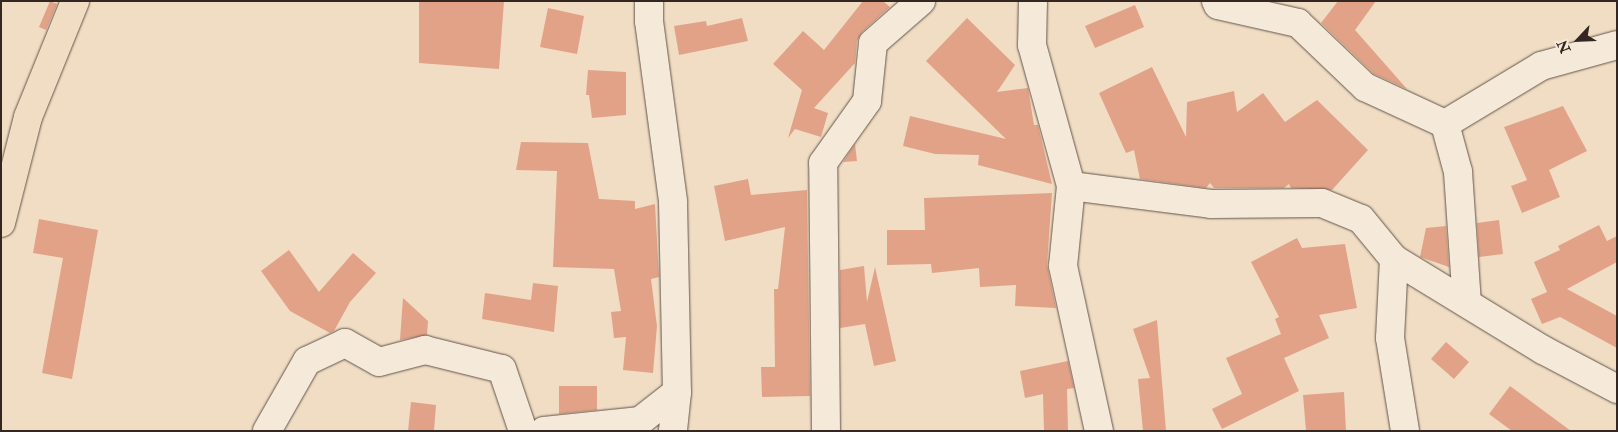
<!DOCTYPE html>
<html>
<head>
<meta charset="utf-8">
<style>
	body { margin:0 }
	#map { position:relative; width:1618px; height:432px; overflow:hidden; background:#f0ddc4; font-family:"IM FELL Double Pica",serif }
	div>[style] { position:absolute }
	.building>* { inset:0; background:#e1a288 }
	.roads { filter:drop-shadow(0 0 1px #63544a) drop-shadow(0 0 1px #63544a) }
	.minor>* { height:28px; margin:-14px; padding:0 14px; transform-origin:14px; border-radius:14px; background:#f5e9d9 }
	.major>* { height:28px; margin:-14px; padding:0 14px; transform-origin:14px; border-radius:14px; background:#f0ddc4 }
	span { translate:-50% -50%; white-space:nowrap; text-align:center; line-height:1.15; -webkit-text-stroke:4.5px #f5e9d9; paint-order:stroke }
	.frame { position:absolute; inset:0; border:2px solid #342621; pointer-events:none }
	.north { position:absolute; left:1553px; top:15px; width:50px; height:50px; -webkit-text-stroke:4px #f5e9d9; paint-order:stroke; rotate:245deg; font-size:14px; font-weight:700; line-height:20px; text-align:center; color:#342621 }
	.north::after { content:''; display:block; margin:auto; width:18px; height:22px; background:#342621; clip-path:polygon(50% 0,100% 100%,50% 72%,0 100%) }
</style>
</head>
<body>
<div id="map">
	<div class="building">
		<i style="clip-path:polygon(50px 1px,57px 4px,46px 30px,39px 27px)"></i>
		<i style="clip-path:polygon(419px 1px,504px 1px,499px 69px,419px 63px)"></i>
		<i style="clip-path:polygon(863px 1px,883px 1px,890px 7px,862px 32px,857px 41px,855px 63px,814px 108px,828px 113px,821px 137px,795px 129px,788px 138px,802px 90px,773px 64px,803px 31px,824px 50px)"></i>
		<i style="clip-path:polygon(1338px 1px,1376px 1px,1355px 30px,1407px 89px,1374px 74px,1321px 23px)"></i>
		<i style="clip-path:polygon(1135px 5px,1144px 27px,1095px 48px,1085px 26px)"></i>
		<i style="clip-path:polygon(548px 8px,584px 16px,577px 54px,540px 47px)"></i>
		<i style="clip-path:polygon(742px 18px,748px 41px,679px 55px,674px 26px,706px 21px,707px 26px)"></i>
		<i style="clip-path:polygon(967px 18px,1015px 65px,997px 92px,1028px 88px,1034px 125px,1038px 125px,1052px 184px,978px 165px,979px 155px,935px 154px,903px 146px,910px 116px,1006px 139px,926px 61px)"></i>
		<i style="clip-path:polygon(1152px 67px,1186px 137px,1187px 102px,1234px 91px,1237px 112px,1263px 93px,1285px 122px,1317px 100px,1368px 150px,1332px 190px,1291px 188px,1289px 184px,1284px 188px,1214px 188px,1210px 183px,1206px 188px,1140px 179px,1134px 150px,1126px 153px,1099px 93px)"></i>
		<i style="clip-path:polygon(588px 70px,626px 72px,626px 115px,592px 118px,589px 95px,586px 95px)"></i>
		<i style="clip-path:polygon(1563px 106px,1587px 151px,1549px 170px,1560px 197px,1522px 213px,1511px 186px,1527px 180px,1504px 127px)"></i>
		<i style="clip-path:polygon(521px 142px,588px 143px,599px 199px,635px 201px,635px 209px,655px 204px,659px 277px,651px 279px,657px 326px,653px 373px,623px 370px,626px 337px,614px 338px,611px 312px,621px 311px,614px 269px,553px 267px,557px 171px,516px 170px)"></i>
		<i style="clip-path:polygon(855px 144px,857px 161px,843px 162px)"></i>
		<i style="clip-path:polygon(748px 179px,751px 195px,807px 190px,810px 396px,762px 397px,761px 367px,775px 367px,774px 289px,778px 289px,785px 227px,725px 241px,714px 186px)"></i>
		<i style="clip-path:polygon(1052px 193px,1047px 265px,1056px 308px,1015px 306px,1016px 285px,980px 287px,979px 268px,932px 273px,931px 264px,887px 265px,887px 230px,925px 230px,924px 198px)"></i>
		<i style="clip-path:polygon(39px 219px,98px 230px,72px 379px,42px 373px,63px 258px,33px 253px)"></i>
		<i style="clip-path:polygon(1499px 220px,1503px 254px,1479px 257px,1477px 223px)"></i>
		<i style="clip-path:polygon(1599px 225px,1607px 241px,1617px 236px,1617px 262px,1567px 289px,1617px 316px,1617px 348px,1560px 317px,1542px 324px,1531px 299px,1547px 292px,1534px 262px,1560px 250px,1558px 246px)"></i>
		<i style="clip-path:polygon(1446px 226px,1449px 267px,1420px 257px,1426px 228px)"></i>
		<i style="clip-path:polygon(1297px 238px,1302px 248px,1345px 244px,1357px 308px,1319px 315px,1329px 338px,1284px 358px,1299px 391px,1222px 429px,1212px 409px,1242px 394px,1226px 358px,1281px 334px,1275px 319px,1279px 317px,1251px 262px)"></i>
		<i style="clip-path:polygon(289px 250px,319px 292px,353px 253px,376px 273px,350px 302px,334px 331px,330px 333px,290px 311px,261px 271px)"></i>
		<i style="clip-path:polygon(864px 266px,867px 302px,875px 267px,896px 361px,874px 366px,865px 324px,840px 328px,840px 270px)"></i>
		<i style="clip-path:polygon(533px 283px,558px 286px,554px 332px,482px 319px,485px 293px,531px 300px)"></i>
		<i style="clip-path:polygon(403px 298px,428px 321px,427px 335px,400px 340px)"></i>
		<i style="clip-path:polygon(1157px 320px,1166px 431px,1143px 431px,1138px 379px,1150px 378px,1133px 329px)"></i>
		<i style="clip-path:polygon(1446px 342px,1469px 362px,1454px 379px,1431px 359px)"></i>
		<i style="clip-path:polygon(1068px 361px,1074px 388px,1067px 389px,1068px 431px,1044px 431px,1043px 394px,1025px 398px,1020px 371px)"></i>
		<i style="clip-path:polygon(559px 386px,597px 386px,597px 410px,559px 414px)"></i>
		<i style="clip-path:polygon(1510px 386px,1571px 431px,1512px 431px,1489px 414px)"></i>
		<i style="clip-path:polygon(1344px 392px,1346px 431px,1306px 431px,1303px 395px)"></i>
		<i style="clip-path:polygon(411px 402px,436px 405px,434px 431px,408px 431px)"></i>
	</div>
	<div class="roads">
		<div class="minor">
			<i style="left:649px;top:1px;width:20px;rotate:90deg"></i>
			<i style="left:649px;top:21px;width:183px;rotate:82.4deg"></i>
			<i style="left:673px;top:202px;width:190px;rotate:88.8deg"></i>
			<i style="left:677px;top:392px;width:39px;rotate:96deg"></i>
			<i style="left:1033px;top:1px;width:44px;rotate:91.3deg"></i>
			<i style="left:1032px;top:45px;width:146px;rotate:74.5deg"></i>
			<i style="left:1071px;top:186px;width:80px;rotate:95.7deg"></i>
			<i style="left:1063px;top:266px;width:169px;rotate:77.7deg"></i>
			<i style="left:1216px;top:1px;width:4px;rotate:63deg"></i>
			<i style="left:1218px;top:5px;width:82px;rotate:12.7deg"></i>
			<i style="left:1298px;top:23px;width:93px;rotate:43.7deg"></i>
			<i style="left:1365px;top:87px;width:88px;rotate:24.8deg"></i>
			<i style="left:1445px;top:124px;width:50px;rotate:74.8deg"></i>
			<i style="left:1458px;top:172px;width:131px;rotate:86.1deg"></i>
			<i style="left:1445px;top:124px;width:112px;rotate:-31.1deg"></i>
			<i style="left:1541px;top:66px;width:79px;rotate:-15.4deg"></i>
			<i style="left:1071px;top:186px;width:141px;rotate:7.3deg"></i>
			<i style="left:1211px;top:204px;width:111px;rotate:-0.5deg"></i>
			<i style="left:1322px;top:203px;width:42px;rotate:22.3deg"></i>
			<i style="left:1361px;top:219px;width:52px;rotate:50.5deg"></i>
			<i style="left:1394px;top:259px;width:79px;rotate:92.9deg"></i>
			<i style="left:1390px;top:338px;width:94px;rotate:80.8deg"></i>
			<i style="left:1394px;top:259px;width:175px;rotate:31.4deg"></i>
			<i style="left:1543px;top:350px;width:84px;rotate:27.8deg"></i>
			<i style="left:267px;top:431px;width:81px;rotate:-60.3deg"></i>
			<i style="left:307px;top:361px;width:42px;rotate:-25.3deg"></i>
			<i style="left:345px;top:343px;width:39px;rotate:29deg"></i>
			<i style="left:379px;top:362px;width:48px;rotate:-14.6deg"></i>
			<i style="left:425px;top:350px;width:79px;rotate:13.9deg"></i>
			<i style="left:502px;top:369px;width:65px;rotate:71.3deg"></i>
			<i style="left:544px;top:431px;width:97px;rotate:-5.9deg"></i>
			<i style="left:640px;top:421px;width:47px;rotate:-38.1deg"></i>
			<i style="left:826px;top:431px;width:268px;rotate:-90.6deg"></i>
			<i style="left:823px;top:163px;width:76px;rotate:-54.6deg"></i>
			<i style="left:867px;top:101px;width:58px;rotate:-84.1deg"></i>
			<i style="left:873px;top:43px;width:64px;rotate:-41.2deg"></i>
		</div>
		<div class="major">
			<i style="left:1px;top:223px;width:109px;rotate:-75.7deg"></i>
			<i style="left:28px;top:117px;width:125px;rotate:-67.9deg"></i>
		</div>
	</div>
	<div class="frame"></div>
	<div class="north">N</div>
</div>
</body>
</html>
